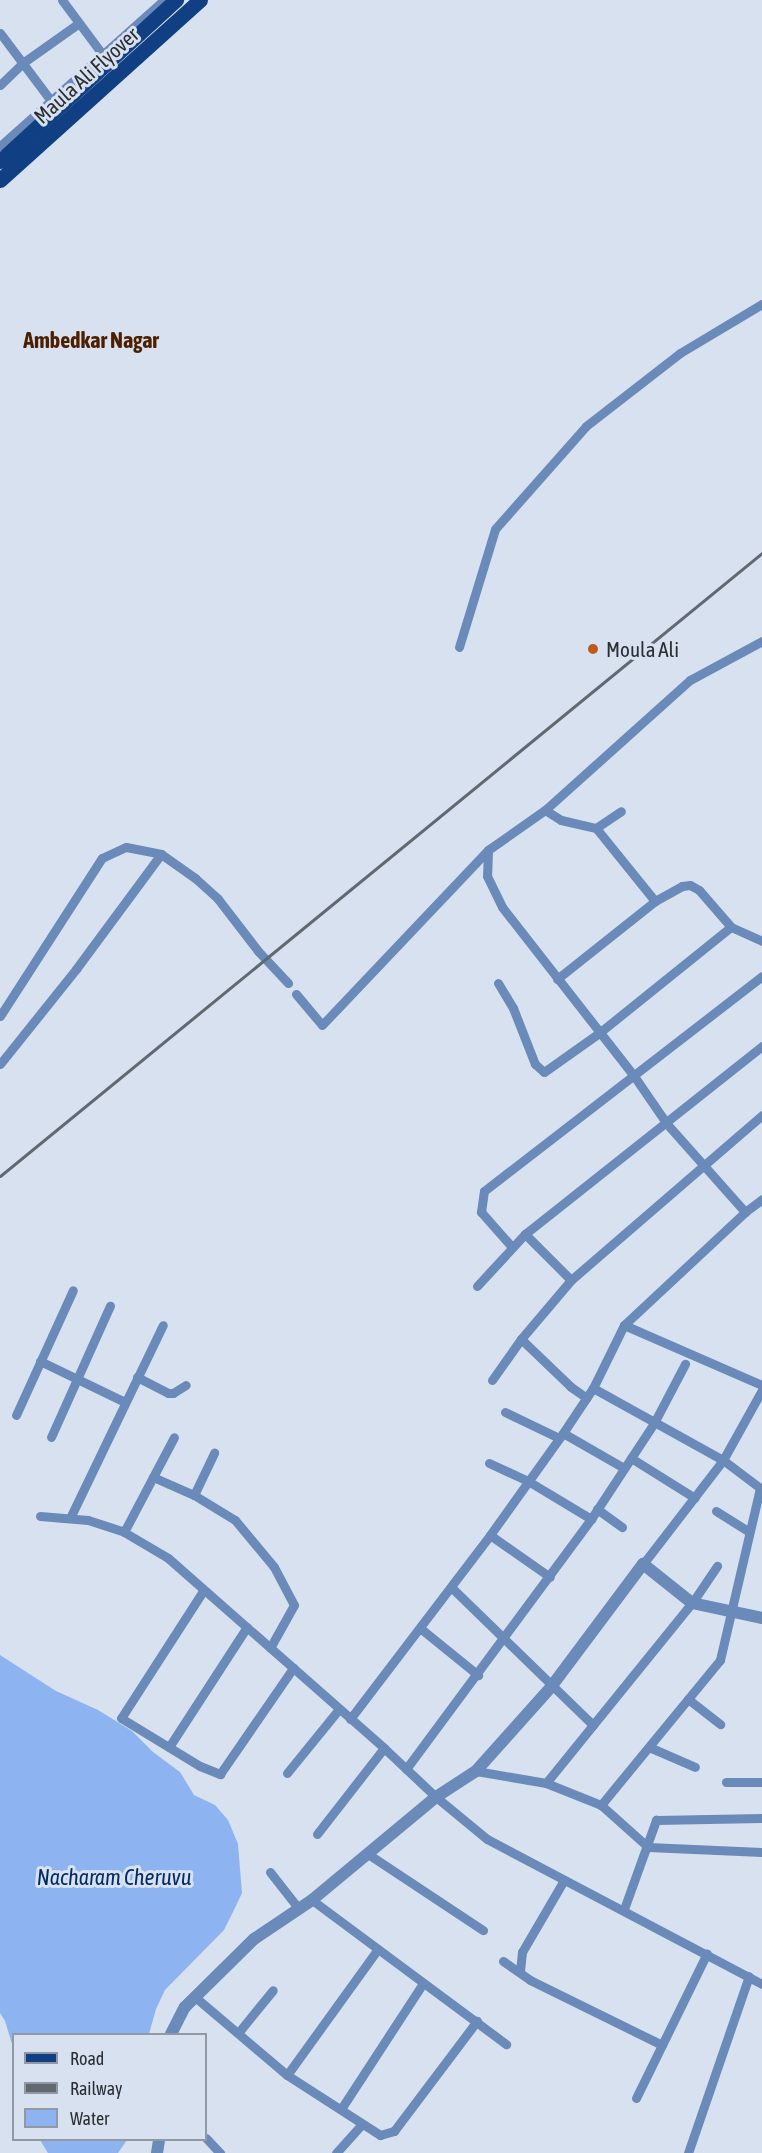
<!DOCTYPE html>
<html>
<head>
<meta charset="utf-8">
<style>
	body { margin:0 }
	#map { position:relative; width:762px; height:2153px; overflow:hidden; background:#d8e1f0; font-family:"Asap Condensed",sans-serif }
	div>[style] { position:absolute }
	.water>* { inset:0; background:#8db4f1 }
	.minor>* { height:9px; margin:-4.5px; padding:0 4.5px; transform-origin:4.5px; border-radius:4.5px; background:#6a8aba }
	.tertiary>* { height:12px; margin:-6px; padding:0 6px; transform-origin:6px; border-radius:6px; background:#6a8aba }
	.primary>* { height:15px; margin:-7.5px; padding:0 7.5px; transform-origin:7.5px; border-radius:7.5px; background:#113f83 }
	.rail>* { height:3px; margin:-1.5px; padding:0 1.5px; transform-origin:1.5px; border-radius:1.5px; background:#626870 }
	.dots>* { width:16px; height:16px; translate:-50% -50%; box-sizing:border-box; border:3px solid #d8e1f0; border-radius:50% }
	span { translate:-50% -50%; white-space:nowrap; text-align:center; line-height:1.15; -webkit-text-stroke:6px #d8e1f0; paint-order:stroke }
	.street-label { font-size:21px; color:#2a2e33 }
	.poi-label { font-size:21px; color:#2a2e33 }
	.left { translate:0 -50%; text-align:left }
	.neighbourhood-label { font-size:22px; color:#4d1f01; font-weight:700 }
	.water-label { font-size:22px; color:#002a6a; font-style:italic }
	.legend { position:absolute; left:12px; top:2033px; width:195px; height:108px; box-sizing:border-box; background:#d8e1f0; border:2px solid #9299a4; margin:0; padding:8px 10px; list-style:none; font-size:18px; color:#2a2e33 }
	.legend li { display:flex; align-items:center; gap:12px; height:30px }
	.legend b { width:30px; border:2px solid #9299a4 }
</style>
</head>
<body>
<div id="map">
	<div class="water">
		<i style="clip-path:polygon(0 1655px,56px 1691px,98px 1710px,132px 1731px,153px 1752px,180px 1772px,194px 1795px,215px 1805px,228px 1820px,238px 1844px,242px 1893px,234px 1910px,224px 1930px,165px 1990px,156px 2009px,149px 2034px,14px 2034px,13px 2047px,5px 2021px,0 2013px)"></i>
		<i style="clip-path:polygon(40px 2140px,127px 2140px,118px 2153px,48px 2153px)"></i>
	</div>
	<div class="minor">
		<i style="left:62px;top:0;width:69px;rotate:53.3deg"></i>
		<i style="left:0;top:33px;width:86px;rotate:53deg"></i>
		<i style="left:0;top:85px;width:33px;rotate:-44deg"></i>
		<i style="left:24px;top:62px;width:67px;rotate:-35.3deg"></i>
		<i style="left:0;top:146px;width:220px;rotate:-41.7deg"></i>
		<i style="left:459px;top:647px;width:123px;rotate:-73deg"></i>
		<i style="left:495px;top:529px;width:137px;rotate:-48.5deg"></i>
		<i style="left:586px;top:426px;width:119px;rotate:-37.8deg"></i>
		<i style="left:680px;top:353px;width:96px;rotate:-30.9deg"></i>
		<i style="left:545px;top:810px;width:19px;rotate:32deg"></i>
		<i style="left:561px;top:820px;width:36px;rotate:13deg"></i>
		<i style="left:596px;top:828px;width:94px;rotate:51.1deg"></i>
		<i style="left:596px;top:828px;width:30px;rotate:-34deg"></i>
		<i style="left:488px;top:850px;width:26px;rotate:92deg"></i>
		<i style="left:487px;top:876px;width:34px;rotate:64deg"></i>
		<i style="left:502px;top:907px;width:214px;rotate:52deg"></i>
		<i style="left:634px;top:1076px;width:58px;rotate:55.5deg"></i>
		<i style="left:667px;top:1124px;width:118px;rotate:48.4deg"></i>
		<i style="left:557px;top:979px;width:125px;rotate:-38.5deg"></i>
		<i style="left:655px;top:901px;width:31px;rotate:-29deg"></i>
		<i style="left:682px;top:886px;width:8px;rotate:-7deg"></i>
		<i style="left:690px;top:885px;width:10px;rotate:29deg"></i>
		<i style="left:699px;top:890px;width:49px;rotate:49.1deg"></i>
		<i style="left:731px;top:927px;width:34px;rotate:24deg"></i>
		<i style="left:498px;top:983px;width:29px;rotate:59deg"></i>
		<i style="left:513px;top:1008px;width:60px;rotate:68.6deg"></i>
		<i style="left:535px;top:1064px;width:12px;rotate:42deg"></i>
		<i style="left:544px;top:1072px;width:67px;rotate:-35.3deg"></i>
		<i style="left:599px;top:1033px;width:169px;rotate:-38.8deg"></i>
		<i style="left:296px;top:994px;width:40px;rotate:50deg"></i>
		<i style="left:322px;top:1025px;width:241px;rotate:-46.5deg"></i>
		<i style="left:488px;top:850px;width:70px;rotate:-35.1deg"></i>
		<i style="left:545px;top:810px;width:195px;rotate:-41.9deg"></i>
		<i style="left:690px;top:680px;width:82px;rotate:-28.4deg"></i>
		<i style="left:0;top:1016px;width:188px;rotate:-57.2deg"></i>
		<i style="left:102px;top:858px;width:26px;rotate:-25deg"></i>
		<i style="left:126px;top:847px;width:36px;rotate:11deg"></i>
		<i style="left:161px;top:854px;width:42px;rotate:35.2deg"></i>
		<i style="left:195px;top:878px;width:31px;rotate:42deg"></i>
		<i style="left:218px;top:899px;width:66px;rotate:52.4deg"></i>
		<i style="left:258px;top:951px;width:44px;rotate:46.8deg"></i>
		<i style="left:0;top:1064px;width:122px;rotate:-51.3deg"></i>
		<i style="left:76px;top:969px;width:143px;rotate:-53.5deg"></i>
		<i style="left:525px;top:1234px;width:65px;rotate:45deg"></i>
		<i style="left:512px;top:1247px;width:47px;rotate:-131.5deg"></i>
		<i style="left:481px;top:1212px;width:21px;rotate:-82deg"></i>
		<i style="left:484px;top:1191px;width:351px;rotate:-37.7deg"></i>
		<i style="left:477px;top:1286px;width:71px;rotate:-47.3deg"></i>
		<i style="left:525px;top:1234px;width:303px;rotate:-38.4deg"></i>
		<i style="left:624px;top:1325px;width:150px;rotate:23.5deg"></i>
		<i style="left:521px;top:1339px;width:69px;rotate:43.8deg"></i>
		<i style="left:571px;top:1387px;width:19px;rotate:35deg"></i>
		<i style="left:40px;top:1361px;width:94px;rotate:25.8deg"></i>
		<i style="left:137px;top:1377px;width:35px;rotate:27deg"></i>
		<i style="left:168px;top:1393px;width:5px"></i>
		<i style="left:173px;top:1393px;width:15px;rotate:-32deg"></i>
		<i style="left:492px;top:1380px;width:50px;rotate:-54.7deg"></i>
		<i style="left:521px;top:1339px;width:77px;rotate:-49.7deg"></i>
		<i style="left:571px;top:1280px;width:252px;rotate:-40.8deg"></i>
		<i style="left:593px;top:1388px;width:149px;rotate:29deg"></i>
		<i style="left:723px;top:1460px;width:46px;rotate:37.1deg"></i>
		<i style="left:760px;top:1488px;width:177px;rotate:103.1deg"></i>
		<i style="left:720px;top:1660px;width:188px;rotate:129.4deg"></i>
		<i style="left:505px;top:1412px;width:60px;rotate:25.7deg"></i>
		<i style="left:16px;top:1415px;width:137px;rotate:-65.5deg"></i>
		<i style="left:563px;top:1433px;width:70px;rotate:29.8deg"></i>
		<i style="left:51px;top:1437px;width:144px;rotate:-65.8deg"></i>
		<i style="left:631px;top:1458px;width:75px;rotate:32deg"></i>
		<i style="left:489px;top:1463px;width:43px;rotate:24.8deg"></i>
		<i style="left:528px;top:1481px;width:74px;rotate:31.1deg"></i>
		<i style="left:153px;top:1477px;width:45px;rotate:23.7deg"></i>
		<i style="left:194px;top:1495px;width:48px;rotate:31.4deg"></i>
		<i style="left:235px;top:1520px;width:61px;rotate:50.3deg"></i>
		<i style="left:274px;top:1567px;width:43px;rotate:62.2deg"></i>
		<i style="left:294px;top:1605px;width:49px;rotate:119.2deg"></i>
		<i style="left:194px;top:1495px;width:47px;rotate:-64.5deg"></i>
		<i style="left:597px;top:1509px;width:31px;rotate:36deg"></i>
		<i style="left:716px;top:1511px;width:39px;rotate:32deg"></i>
		<i style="left:40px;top:1516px;width:48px;rotate:4.8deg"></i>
		<i style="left:88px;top:1520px;width:38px;rotate:18deg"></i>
		<i style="left:124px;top:1532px;width:51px;rotate:30.6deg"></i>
		<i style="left:168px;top:1558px;width:288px;rotate:41.3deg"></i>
		<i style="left:384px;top:1748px;width:71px;rotate:43.3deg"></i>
		<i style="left:436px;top:1797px;width:66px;rotate:39.5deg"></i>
		<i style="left:487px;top:1839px;width:311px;rotate:27.8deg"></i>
		<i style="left:70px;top:1518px;width:214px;rotate:-64.3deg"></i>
		<i style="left:124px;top:1532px;width:107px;rotate:-62.2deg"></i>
		<i style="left:490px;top:1535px;width:73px;rotate:35deg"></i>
		<i style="left:643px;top:1564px;width:131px;rotate:-52.4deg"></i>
		<i style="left:723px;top:1460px;width:80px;rotate:-60.9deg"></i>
		<i style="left:451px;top:1587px;width:198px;rotate:44.2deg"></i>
		<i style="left:203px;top:1591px;width:151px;rotate:122.8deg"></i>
		<i style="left:121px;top:1718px;width:92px;rotate:31.3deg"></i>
		<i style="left:200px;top:1766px;width:22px;rotate:22deg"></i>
		<i style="left:220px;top:1774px;width:129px;rotate:-55.4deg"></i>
		<i style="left:420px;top:1628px;width:75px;rotate:39deg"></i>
		<i style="left:688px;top:1699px;width:41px;rotate:38deg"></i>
		<i style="left:350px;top:1719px;width:231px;rotate:-52.7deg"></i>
		<i style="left:490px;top:1535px;width:125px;rotate:-54.4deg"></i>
		<i style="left:563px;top:1433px;width:54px;rotate:-56.3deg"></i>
		<i style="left:593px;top:1388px;width:70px;rotate:-63.8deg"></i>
		<i style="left:624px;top:1325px;width:166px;rotate:-43deg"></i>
		<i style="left:745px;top:1212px;width:21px;rotate:-37deg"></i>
		<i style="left:169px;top:1747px;width:143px;rotate:-57deg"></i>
		<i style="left:649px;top:1747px;width:50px;rotate:23.5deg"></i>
		<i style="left:406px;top:1769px;width:311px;rotate:-53.5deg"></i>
		<i style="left:591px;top:1519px;width:115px;rotate:-56.7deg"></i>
		<i style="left:654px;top:1423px;width:67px;rotate:-62.3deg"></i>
		<i style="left:476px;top:1771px;width:71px;rotate:9.7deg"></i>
		<i style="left:546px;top:1783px;width:59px;rotate:21.8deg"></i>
		<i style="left:601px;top:1805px;width:63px;rotate:41.8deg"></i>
		<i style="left:648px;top:1847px;width:114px;rotate:2.5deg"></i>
		<i style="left:287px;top:1773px;width:82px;rotate:-50.9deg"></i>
		<i style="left:726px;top:1782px;width:36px"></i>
		<i style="left:546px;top:1783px;width:232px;rotate:-51deg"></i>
		<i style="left:692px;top:1603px;width:45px;rotate:-56deg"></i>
		<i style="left:317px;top:1834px;width:109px;rotate:-52.1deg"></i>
		<i style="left:368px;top:1854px;width:138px;rotate:33.5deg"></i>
		<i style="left:270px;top:1872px;width:47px;rotate:51.9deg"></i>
		<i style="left:312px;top:1900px;width:242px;rotate:36.6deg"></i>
		<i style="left:624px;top:1909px;width:95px;rotate:-70.2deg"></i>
		<i style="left:656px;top:1820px;width:106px;rotate:-1.1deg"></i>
		<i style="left:503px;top:1961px;width:33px;rotate:35deg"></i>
		<i style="left:530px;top:1980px;width:147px;rotate:26.2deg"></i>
		<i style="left:520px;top:1971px;width:19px;rotate:-84deg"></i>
		<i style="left:522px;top:1952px;width:83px;rotate:-59.7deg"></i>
		<i style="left:195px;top:1997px;width:121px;rotate:40.3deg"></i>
		<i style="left:287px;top:2075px;width:111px;rotate:32.8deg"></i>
		<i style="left:380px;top:2135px;width:15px;rotate:-16deg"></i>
		<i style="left:394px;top:2131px;width:138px;rotate:-53deg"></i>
		<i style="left:238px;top:2033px;width:55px;rotate:-50.9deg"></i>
		<i style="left:287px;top:2075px;width:154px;rotate:-54.2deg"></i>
		<i style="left:636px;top:2098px;width:161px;rotate:-63.9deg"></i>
		<i style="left:341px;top:2109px;width:150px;rotate:-56.9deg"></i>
		<i style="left:206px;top:2138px;width:21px;rotate:47deg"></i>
		<i style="left:336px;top:2153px;width:39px;rotate:-48deg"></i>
		<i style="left:688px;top:2153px;width:187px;rotate:-71deg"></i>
	</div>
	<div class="tertiary">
		<i style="left:171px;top:2034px;width:30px;rotate:-63deg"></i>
		<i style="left:185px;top:2007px;width:97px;rotate:-44.6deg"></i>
		<i style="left:254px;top:1939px;width:70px;rotate:-33.9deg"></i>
		<i style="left:312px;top:1900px;width:161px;rotate:-39.7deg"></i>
		<i style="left:436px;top:1797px;width:48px;rotate:-33deg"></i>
		<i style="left:476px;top:1771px;width:113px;rotate:-48.2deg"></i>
		<i style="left:551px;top:1687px;width:154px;rotate:-53.2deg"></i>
		<i style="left:643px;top:1564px;width:63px;rotate:38.5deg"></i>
		<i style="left:692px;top:1603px;width:72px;rotate:12.1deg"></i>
		<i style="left:157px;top:2153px;width:13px;rotate:-81deg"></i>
	</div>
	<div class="primary">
		<i style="left:0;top:161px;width:239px;rotate:-42.5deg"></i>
		<i style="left:0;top:180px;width:269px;rotate:-42deg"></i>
	</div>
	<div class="rail">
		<i style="left:0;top:1176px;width:984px;rotate:-39.27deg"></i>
	</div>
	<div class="dots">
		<i style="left:593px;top:649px;background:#bb5a1a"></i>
	</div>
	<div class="street-label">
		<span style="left:86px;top:75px;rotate:-42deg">Maula Ali Flyover</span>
	</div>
	<div class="poi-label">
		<span class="left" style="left:606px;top:649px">Moula Ali</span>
	</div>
	<div class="neighbourhood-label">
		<span style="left:91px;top:341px">Ambedkar Nagar</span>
	</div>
	<div class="water-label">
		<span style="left:114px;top:1878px">Nacharam Cheruvu</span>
	</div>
	<ul class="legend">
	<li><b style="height:8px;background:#113f83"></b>Road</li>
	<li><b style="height:8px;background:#626870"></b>Railway</li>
	<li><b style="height:16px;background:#8db4f1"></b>Water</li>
	</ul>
</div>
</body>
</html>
